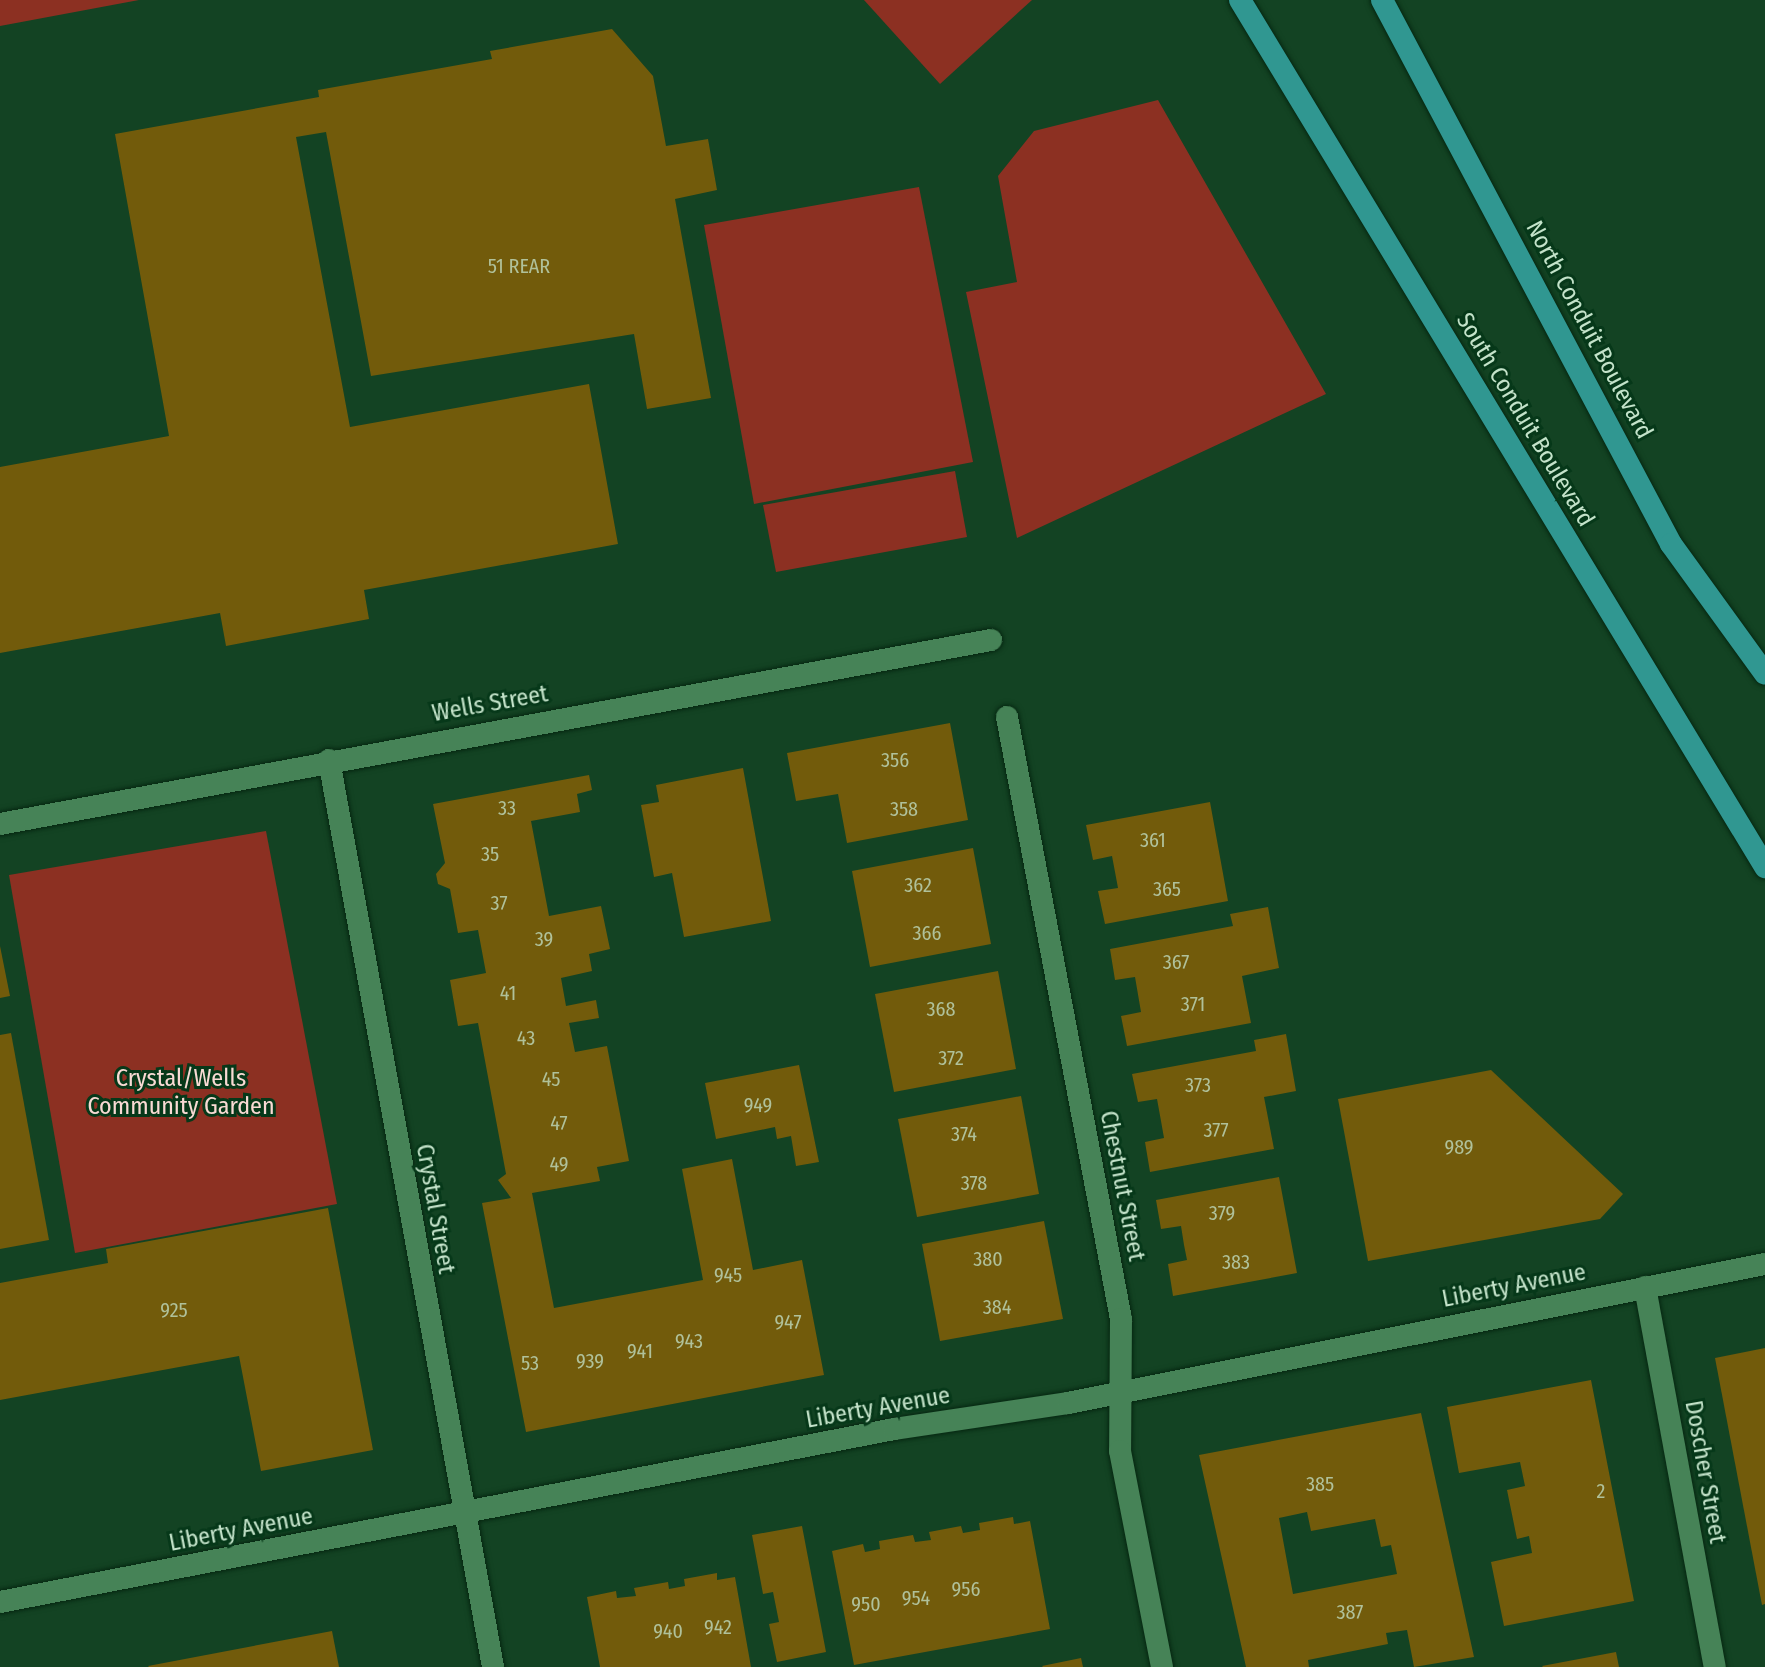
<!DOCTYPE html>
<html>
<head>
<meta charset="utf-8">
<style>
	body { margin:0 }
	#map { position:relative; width:1765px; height:1667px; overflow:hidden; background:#134323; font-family:"Fira Sans Condensed",sans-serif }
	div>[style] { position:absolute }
	.green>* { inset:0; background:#8c3022 }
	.building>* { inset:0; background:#725b0b }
	.roads { filter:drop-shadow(0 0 2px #062711) drop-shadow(0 0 2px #062711) }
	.minor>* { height:22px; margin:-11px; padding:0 11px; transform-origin:11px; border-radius:11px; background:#468357 }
	.tertiary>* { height:22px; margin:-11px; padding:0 11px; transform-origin:11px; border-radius:11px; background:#468357 }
	.primary>* { height:22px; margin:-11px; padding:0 11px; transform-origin:11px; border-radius:11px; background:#309791 }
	span { translate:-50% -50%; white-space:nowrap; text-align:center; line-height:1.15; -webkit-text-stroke:6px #063819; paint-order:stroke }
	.number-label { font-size:20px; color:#b0c19a }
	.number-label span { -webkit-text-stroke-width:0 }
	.street-label { font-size:24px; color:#c4e3ca }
	.park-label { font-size:24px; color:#f9dad4 }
</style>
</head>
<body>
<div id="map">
	<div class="green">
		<i style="clip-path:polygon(0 0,139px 0,0 26px)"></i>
		<i style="clip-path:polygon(864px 0,1032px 0,940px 84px)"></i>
		<i style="clip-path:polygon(1158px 100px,1326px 394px,1017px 538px,966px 292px,1017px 282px,998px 176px,1034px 131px)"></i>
		<i style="clip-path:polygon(919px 187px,973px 462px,754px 504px,704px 225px)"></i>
		<i style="clip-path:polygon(955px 471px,967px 537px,776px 572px,763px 505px)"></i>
		<i style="clip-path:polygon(266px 831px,337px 1204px,75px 1253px,9px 875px)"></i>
	</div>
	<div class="building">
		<i style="clip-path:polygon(612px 29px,653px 76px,666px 146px,708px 139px,717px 190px,675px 199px,711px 398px,647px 409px,634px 334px,371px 376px,326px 132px,296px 137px,350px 427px,589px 384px,618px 544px,364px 590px,369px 619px,226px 646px,220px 613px,0 653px,0 467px,169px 436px,115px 134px,319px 97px,318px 90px,492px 59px,490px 51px)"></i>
		<i style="clip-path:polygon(950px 723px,968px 820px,847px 843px,838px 794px,796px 801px,787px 753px)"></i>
		<i style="clip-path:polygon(743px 768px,771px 921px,684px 937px,672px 873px,654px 877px,641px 805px,659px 802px,656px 785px)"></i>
		<i style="clip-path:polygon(589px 775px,592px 790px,577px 794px,580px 812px,531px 821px,549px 916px,601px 906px,610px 949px,589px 954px,592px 971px,561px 978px,566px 1006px,596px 1000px,599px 1018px,569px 1023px,575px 1052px,607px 1046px,629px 1161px,597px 1167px,600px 1181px,532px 1193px,554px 1308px,703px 1280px,682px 1169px,732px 1159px,753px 1270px,802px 1260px,824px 1375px,526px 1432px,482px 1203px,511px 1198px,498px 1180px,506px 1174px,478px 1023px,458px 1026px,450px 980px,486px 973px,478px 930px,458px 933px,450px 889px,438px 884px,436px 874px,445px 863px,433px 804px)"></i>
		<i style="clip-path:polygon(1210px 802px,1228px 901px,1105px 924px,1098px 891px,1118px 888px,1112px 856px,1093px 860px,1086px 825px)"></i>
		<i style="clip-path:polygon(973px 848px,991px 944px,870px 967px,852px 871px)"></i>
		<i style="clip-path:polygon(1268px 907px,1279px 968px,1242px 976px,1251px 1023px,1127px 1046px,1121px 1016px,1141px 1012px,1135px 977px,1115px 980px,1110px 949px,1233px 926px,1230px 914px)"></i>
		<i style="clip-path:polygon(0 946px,10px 996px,0 998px)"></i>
		<i style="clip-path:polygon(998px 971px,1016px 1069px,894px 1092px,875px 994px)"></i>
		<i style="clip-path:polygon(11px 1033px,49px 1240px,0 1249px,0 1035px)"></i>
		<i style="clip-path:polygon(1286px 1034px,1296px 1091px,1264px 1097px,1274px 1149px,1150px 1172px,1145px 1142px,1164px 1138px,1161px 1121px,1157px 1099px,1138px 1102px,1132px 1074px,1256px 1051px,1254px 1040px)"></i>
		<i style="clip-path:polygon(799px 1065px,819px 1162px,796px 1166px,791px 1136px,777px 1139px,775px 1127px,716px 1139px,705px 1083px)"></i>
		<i style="clip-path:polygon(1491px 1070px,1623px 1194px,1600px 1219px,1368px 1261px,1338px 1099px)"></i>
		<i style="clip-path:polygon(1021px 1096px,1039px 1194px,917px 1217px,898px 1119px)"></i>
		<i style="clip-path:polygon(1279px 1177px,1297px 1273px,1173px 1296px,1168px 1264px,1187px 1260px,1184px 1245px,1181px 1226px,1161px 1229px,1156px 1200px)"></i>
		<i style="clip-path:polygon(328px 1208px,373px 1450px,261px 1471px,239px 1356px,0 1400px,0 1283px,108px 1263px,106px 1249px)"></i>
		<i style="clip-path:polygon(1044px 1221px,1063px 1319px,940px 1341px,922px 1244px)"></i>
		<i style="clip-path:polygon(1765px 1348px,1765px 1604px,1762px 1605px,1715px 1358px)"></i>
		<i style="clip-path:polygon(1591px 1380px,1634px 1601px,1504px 1626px,1491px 1562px,1532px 1553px,1529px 1536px,1517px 1539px,1507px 1490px,1525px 1486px,1520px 1462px,1459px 1473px,1447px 1407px)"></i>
		<i style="clip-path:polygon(evenodd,1421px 1413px,1474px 1657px,1414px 1667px,1407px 1630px,1386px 1633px,1388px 1644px,1308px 1660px,1309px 1667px,1246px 1667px,1199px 1455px,1421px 1413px,1307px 1512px,1311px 1531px,1375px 1519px,1381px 1547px,1391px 1545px,1397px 1574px,1293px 1594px,1279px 1518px,1307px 1512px)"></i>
		<i style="clip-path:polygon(1013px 1517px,1014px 1524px,1030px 1521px,1050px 1629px,854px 1665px,832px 1551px,863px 1544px,865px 1552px,880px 1549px,879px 1541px,913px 1535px,915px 1542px,931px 1540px,929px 1532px,961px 1526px,963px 1533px,980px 1530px,979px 1523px)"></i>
		<i style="clip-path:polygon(802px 1526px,826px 1652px,777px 1662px,769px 1624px,779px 1622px,773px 1592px,763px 1594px,752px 1535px)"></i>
		<i style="clip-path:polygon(717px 1573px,717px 1580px,735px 1577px,751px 1667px,600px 1667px,587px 1597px,616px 1591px,617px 1598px,636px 1596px,634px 1588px,668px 1582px,669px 1589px,685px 1586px,684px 1579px)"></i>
		<i style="clip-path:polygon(332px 1631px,339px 1667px,149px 1667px,148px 1666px)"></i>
		<i style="clip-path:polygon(1616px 1652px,1619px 1667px,1543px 1667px,1542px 1666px)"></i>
		<i style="clip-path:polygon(1081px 1658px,1083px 1667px,1043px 1667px,1042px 1666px)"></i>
	</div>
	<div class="roads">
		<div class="minor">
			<i style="left:1007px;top:717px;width:613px;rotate:79.28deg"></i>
			<i style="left:1121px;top:1319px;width:132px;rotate:90.4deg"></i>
			<i style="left:1120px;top:1451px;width:220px;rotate:79deg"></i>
			<i style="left:329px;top:760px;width:922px;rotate:79.75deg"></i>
			<i style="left:0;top:824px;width:1008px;rotate:-10.52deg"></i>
			<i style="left:1645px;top:1287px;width:386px;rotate:79.6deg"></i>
		</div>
		<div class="tertiary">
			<i style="left:0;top:1602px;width:911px;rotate:-10.95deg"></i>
			<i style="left:894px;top:1429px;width:176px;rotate:-8.5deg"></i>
			<i style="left:1068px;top:1403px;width:711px;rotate:-11.28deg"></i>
		</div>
		<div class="primary">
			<i style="left:1240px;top:0;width:1014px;rotate:58.8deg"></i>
			<i style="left:1382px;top:0;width:616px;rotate:62.02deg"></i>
			<i style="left:1671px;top:544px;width:160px;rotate:54.1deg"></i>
		</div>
	</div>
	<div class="number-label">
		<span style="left:519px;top:266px">51 REAR</span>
		<span style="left:895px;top:760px">356</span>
		<span style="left:507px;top:808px">33</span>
		<span style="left:904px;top:809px">358</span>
		<span style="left:1153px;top:840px">361</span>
		<span style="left:490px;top:854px">35</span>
		<span style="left:918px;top:885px">362</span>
		<span style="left:1167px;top:889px">365</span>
		<span style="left:499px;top:903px">37</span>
		<span style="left:927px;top:933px">366</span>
		<span style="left:544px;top:939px">39</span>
		<span style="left:1176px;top:962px">367</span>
		<span style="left:508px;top:993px">41</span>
		<span style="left:1193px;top:1004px">371</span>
		<span style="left:941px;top:1009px">368</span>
		<span style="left:526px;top:1038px">43</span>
		<span style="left:951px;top:1058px">372</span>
		<span style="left:551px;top:1079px">45</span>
		<span style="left:1198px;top:1085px">373</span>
		<span style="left:758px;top:1105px">949</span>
		<span style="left:559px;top:1123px">47</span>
		<span style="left:1216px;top:1130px">377</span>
		<span style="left:964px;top:1134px">374</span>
		<span style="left:1459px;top:1147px">989</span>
		<span style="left:559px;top:1164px">49</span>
		<span style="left:974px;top:1183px">378</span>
		<span style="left:1222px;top:1213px">379</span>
		<span style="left:988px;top:1259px">380</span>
		<span style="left:1236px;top:1262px">383</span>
		<span style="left:728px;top:1275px">945</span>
		<span style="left:997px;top:1307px">384</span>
		<span style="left:174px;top:1310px">925</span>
		<span style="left:788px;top:1322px">947</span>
		<span style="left:689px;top:1341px">943</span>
		<span style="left:640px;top:1351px">941</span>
		<span style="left:590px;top:1361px">939</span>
		<span style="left:530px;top:1363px">53</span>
		<span style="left:1320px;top:1484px">385</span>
		<span style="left:1601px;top:1491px">2</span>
		<span style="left:966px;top:1589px">956</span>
		<span style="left:916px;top:1598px">954</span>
		<span style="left:866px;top:1604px">950</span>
		<span style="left:1350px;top:1612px">387</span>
		<span style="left:718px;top:1627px">942</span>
		<span style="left:668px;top:1631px">940</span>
	</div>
	<div class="street-label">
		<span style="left:1589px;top:330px;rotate:62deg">North Conduit Boulevard</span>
		<span style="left:1525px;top:420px;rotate:59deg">South Conduit Boulevard</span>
		<span style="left:490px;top:704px;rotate:-10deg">Wells Street</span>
		<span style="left:1122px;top:1186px;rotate:79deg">Chestnut Street</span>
		<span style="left:435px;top:1209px;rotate:80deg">Crystal Street</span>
		<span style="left:1514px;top:1286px;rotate:-11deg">Liberty Avenue</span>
		<span style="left:878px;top:1408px;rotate:-10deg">Liberty Avenue</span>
		<span style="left:1705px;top:1472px;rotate:80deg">Doscher Street</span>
		<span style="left:241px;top:1530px;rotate:-11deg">Liberty Avenue</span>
	</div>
	<div class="park-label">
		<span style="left:181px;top:1093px">Crystal/Wells<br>Community Garden</span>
	</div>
</div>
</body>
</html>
